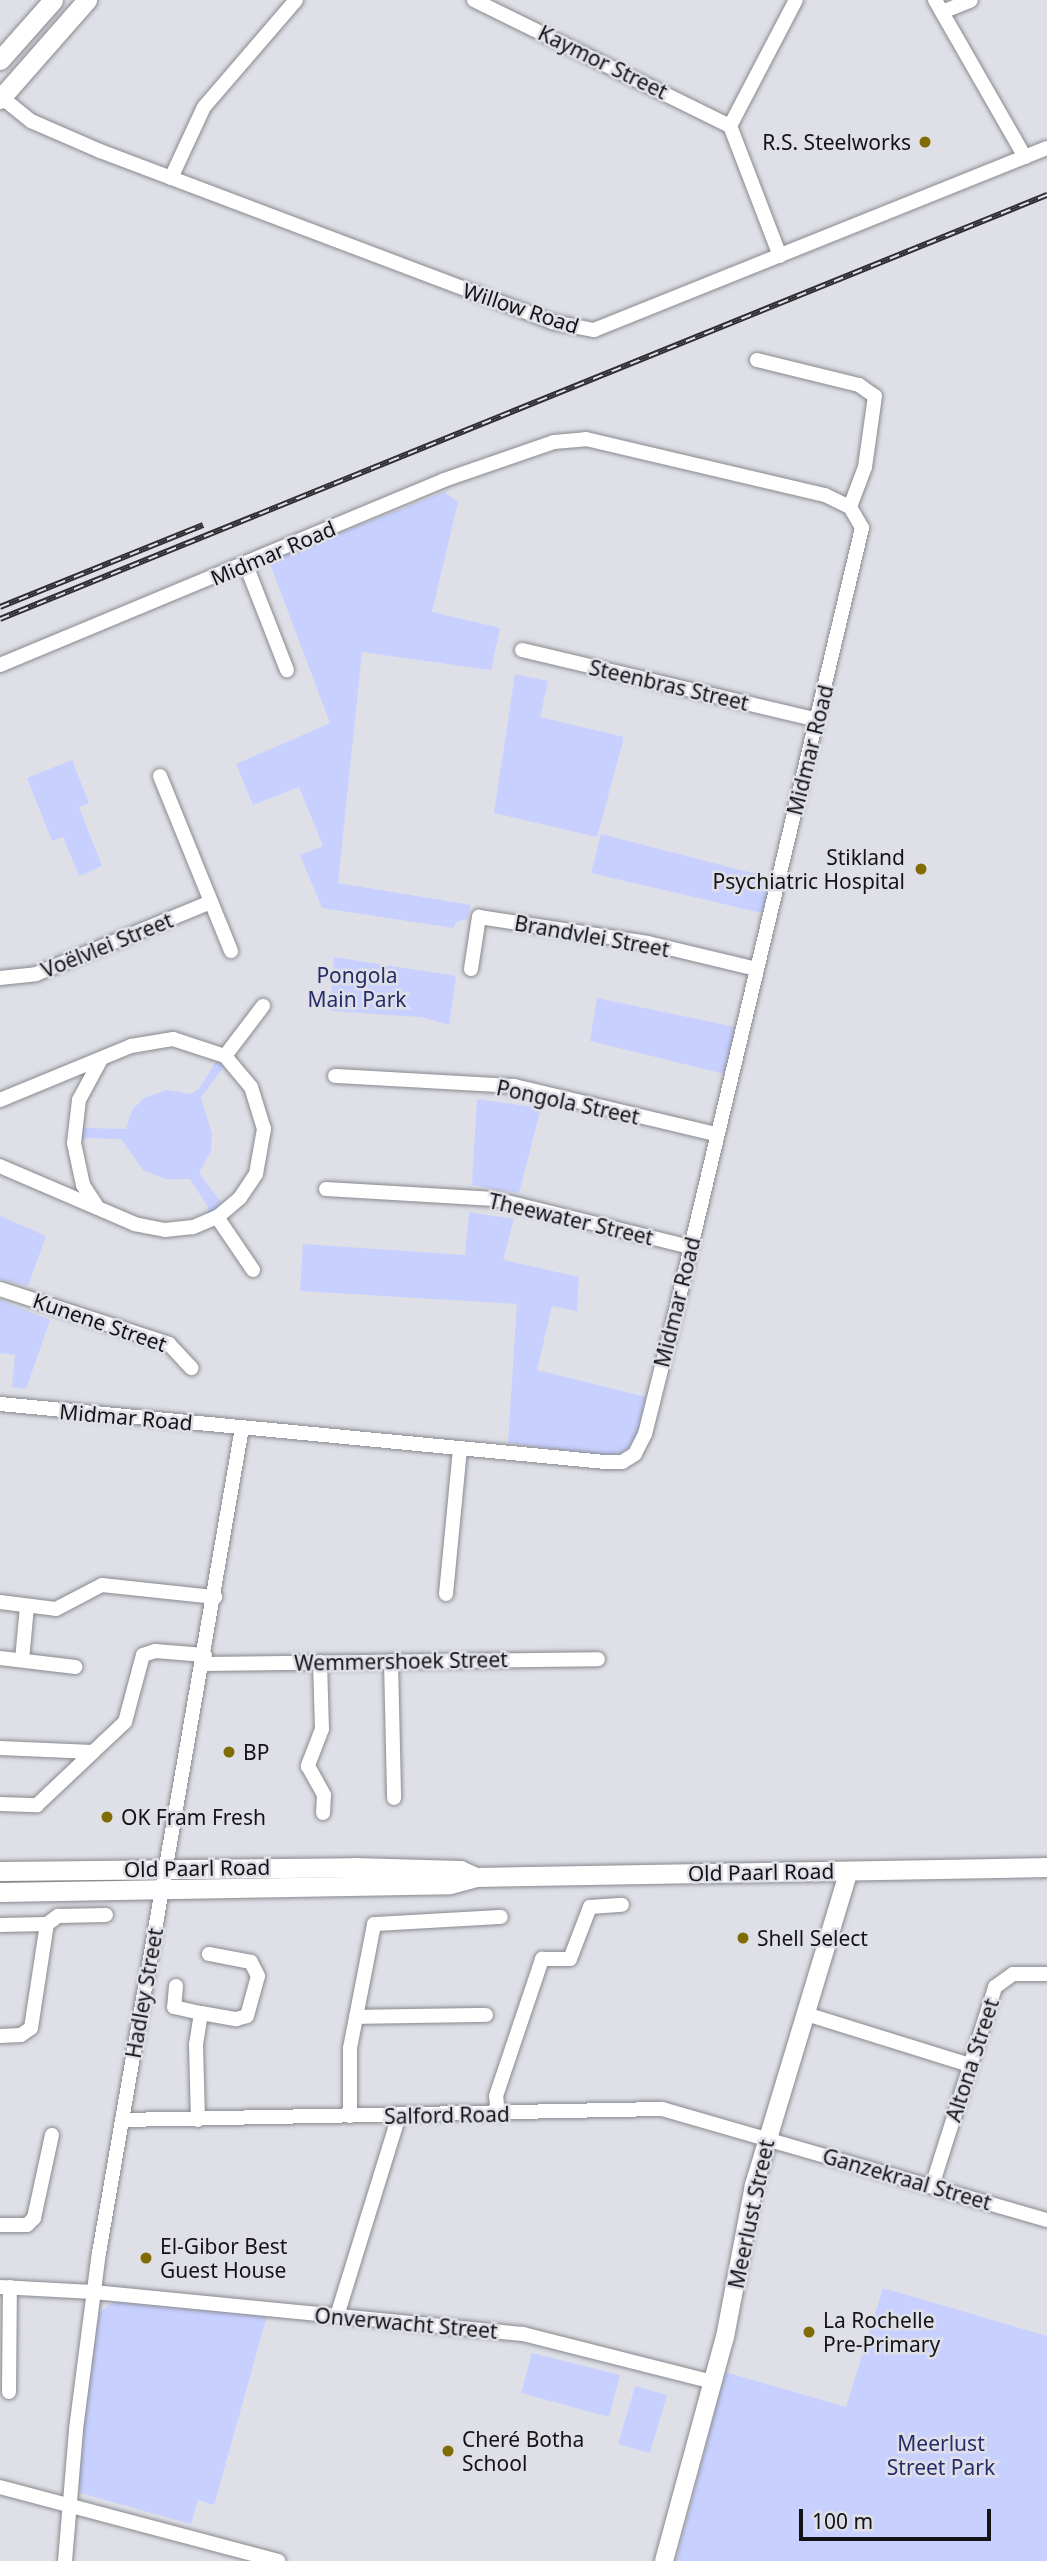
<!DOCTYPE html>
<html>
<head>
<meta charset="utf-8">
<style>
	body { margin:0 }
	#map { position:relative; width:1047px; height:2561px; overflow:hidden; background:#dfe0e7; font-family:"Noto Sans",sans-serif }
	div>[style] { position:absolute }
	.green>* { inset:0; background:#c7d0ff }
	.roads { filter:drop-shadow(0 0 2px #88898f) drop-shadow(0 0 2px #88898f) }
	.minor>* { height:14px; margin:-7px; padding:0 7px; transform-origin:7px; border-radius:7px; background:#fff }
	.tertiary>* { height:18px; margin:-9px; padding:0 9px; transform-origin:9px; border-radius:9px; background:#fff }
	.secondary>* { height:19px; margin:-9.5px; padding:0 9.5px; transform-origin:9.5px; border-radius:9.5px; background:#fff }
	.rail>* { height:6px; margin-top:-3px; transform-origin:0; background:repeating-linear-gradient(90deg,#dfe0e7 0 10px,#2e2e32 0 20px); box-sizing:border-box; border-block:2px solid #2e2e32 }
	.dots>* { width:19px; height:19px; translate:-50% -50%; box-sizing:border-box; border:4px solid #dfe0e7; border-radius:50% }
	span { translate:-50% -50%; white-space:nowrap; text-align:center; line-height:1.15; -webkit-text-stroke:5px #dfe0e7; paint-order:stroke }
	.street-label { font-size:21px; color:#131316 }
	.poi-label { font-size:21px; color:#131316 }
	.right { translate:-100% -50%; text-align:right }
	.left { translate:0 -50%; text-align:left }
	.park-label { font-size:21px; color:#272b69 }
	.scale { position:absolute; left:799px; top:2509px; width:192px; height:32px; box-sizing:border-box; border:4px solid #131316; border-top:0; padding-left:9px; font-size:21px; line-height:24px; white-space:nowrap; color:#131316; -webkit-text-stroke:5px #dfe0e7; paint-order:stroke }
</style>
</head>
<body>
<div id="map">
	<div class="green">
		<i style="clip-path:polygon(444px 492px,458px 502px,432px 612px,500px 628px,491px 670px,362px 652px,338px 883px,471px 905px,467px 919px,456px 922px,454px 928px,322px 908px,300px 855px,323px 846px,299px 787px,253px 805px,236px 764px,330px 723px,269px 561px)"></i>
		<i style="clip-path:polygon(515px 674px,548px 681px,540px 717px,624px 737px,597px 837px,494px 813px)"></i>
		<i style="clip-path:polygon(72px 760px,89px 803px,79px 807px,102px 866px,79px 876px,63px 837px,52px 841px,27px 778px)"></i>
		<i style="clip-path:polygon(601px 834px,772px 878px,762px 913px,591px 873px)"></i>
		<i style="clip-path:polygon(334px 957px,456px 976px,449px 1025px,421px 1017px,330px 1011px)"></i>
		<i style="clip-path:polygon(597px 998px,735px 1027px,725px 1074px,590px 1041px)"></i>
		<i style="clip-path:polygon(218px 1058px,226px 1064px,201px 1097px,212px 1134px,211px 1151px,199px 1173px,224px 1206px,208px 1216px,208px 1207px,190px 1179px,165px 1179px,143px 1170px,121px 1139px,86px 1138px,78px 1143px,79px 1123px,86px 1128px,126px 1129px,132px 1110px,144px 1098px,167px 1090px,190px 1094px,199px 1089px)"></i>
		<i style="clip-path:polygon(477px 1099px,541px 1108px,519px 1193px,472px 1185px)"></i>
		<i style="clip-path:polygon(469px 1212px,514px 1219px,503px 1260px,579px 1277px,577px 1311px,552px 1306px,537px 1370px,646px 1397px,636px 1437px,628px 1449px,610px 1456px,508px 1443px,517px 1304px,300px 1291px,303px 1244px,465px 1255px)"></i>
		<i style="clip-path:polygon(0 1216px,46px 1236px,28px 1286px,0 1279px)"></i>
		<i style="clip-path:polygon(0 1300px,50px 1320px,26px 1389px,12px 1387px,15px 1355px,0 1353px)"></i>
		<i style="clip-path:polygon(883px 2288px,1047px 2336px,1047px 2561px,676px 2561px,725px 2372px,846px 2407px)"></i>
		<i style="clip-path:polygon(115px 2301px,267px 2316px,214px 2505px,198px 2500px,191px 2524px,80px 2493px,77px 2470px,99px 2313px)"></i>
		<i style="clip-path:polygon(532px 2353px,620px 2375px,609px 2417px,521px 2393px)"></i>
		<i style="clip-path:polygon(635px 2386px,667px 2395px,650px 2453px,618px 2444px)"></i>
	</div>
	<div class="roads">
		<div class="minor">
			<i style="left:474px;top:0;width:285px;rotate:26.2deg"></i>
			<i style="left:935px;top:0;width:181px;rotate:60.2deg"></i>
			<i style="left:942px;top:12px;width:31px;rotate:-22deg"></i>
			<i style="left:0;top:96px;width:40px;rotate:39deg"></i>
			<i style="left:31px;top:121px;width:75px;rotate:23.5deg"></i>
			<i style="left:100px;top:151px;width:483px;rotate:20.7deg"></i>
			<i style="left:552px;top:322px;width:43px;rotate:10.8deg"></i>
			<i style="left:594px;top:330px;width:488px;rotate:-21.9deg"></i>
			<i style="left:171px;top:178px;width:78px;rotate:-65.1deg"></i>
			<i style="left:204px;top:107px;width:141px;rotate:-49.3deg"></i>
			<i style="left:780px;top:256px;width:139px;rotate:-111deg"></i>
			<i style="left:730px;top:126px;width:142px;rotate:-62.4deg"></i>
			<i style="left:757px;top:360px;width:105px;rotate:13.8deg"></i>
			<i style="left:859px;top:385px;width:19px;rotate:35deg"></i>
			<i style="left:875px;top:396px;width:72px;rotate:98deg"></i>
			<i style="left:865px;top:467px;width:43px;rotate:110.6deg"></i>
			<i style="left:246px;top:565px;width:113px;rotate:68.7deg"></i>
			<i style="left:522px;top:650px;width:303px;rotate:13.3deg"></i>
			<i style="left:0;top:665px;width:481px;rotate:-22.6deg"></i>
			<i style="left:444px;top:480px;width:116px;rotate:-19.1deg"></i>
			<i style="left:554px;top:442px;width:32px;rotate:-5deg"></i>
			<i style="left:586px;top:439px;width:245px;rotate:13.2deg"></i>
			<i style="left:825px;top:495px;width:28px;rotate:26deg"></i>
			<i style="left:850px;top:507px;width:24px;rotate:60deg"></i>
			<i style="left:862px;top:528px;width:808px;rotate:103.38deg"></i>
			<i style="left:675px;top:1314px;width:124px;rotate:104deg"></i>
			<i style="left:645px;top:1434px;width:22px;rotate:117deg"></i>
			<i style="left:635px;top:1454px;width:15px;rotate:148deg"></i>
			<i style="left:622px;top:1462px;width:17px;rotate:180deg"></i>
			<i style="left:605px;top:1462px;width:608px;rotate:-174.52deg"></i>
			<i style="left:160px;top:776px;width:189px;rotate:67.9deg"></i>
			<i style="left:471px;top:969px;width:53px;rotate:-81.3deg"></i>
			<i style="left:479px;top:917px;width:171px;rotate:8.7deg"></i>
			<i style="left:648px;top:943px;width:111px;rotate:13.5deg"></i>
			<i style="left:0;top:978px;width:36px;rotate:-6deg"></i>
			<i style="left:36px;top:974px;width:189px;rotate:-22.4deg"></i>
			<i style="left:225px;top:1056px;width:63px;rotate:-52.8deg"></i>
			<i style="left:335px;top:1076px;width:179px;rotate:3.2deg"></i>
			<i style="left:514px;top:1086px;width:208px;rotate:13.4deg"></i>
			<i style="left:0;top:1100px;width:142px;rotate:-22.4deg"></i>
			<i style="left:131px;top:1046px;width:43px;rotate:-9.5deg"></i>
			<i style="left:173px;top:1039px;width:55px;rotate:18.1deg"></i>
			<i style="left:225px;top:1056px;width:40px;rotate:50deg"></i>
			<i style="left:251px;top:1087px;width:44px;rotate:72.8deg"></i>
			<i style="left:264px;top:1129px;width:46px;rotate:100.1deg"></i>
			<i style="left:256px;top:1174px;width:29px;rotate:124deg"></i>
			<i style="left:240px;top:1198px;width:30px;rotate:140deg"></i>
			<i style="left:217px;top:1217px;width:26px;rotate:157deg"></i>
			<i style="left:193px;top:1227px;width:28px;rotate:174deg"></i>
			<i style="left:165px;top:1230px;width:31px;rotate:-169deg"></i>
			<i style="left:135px;top:1224px;width:147px;rotate:-156.8deg"></i>
			<i style="left:326px;top:1189px;width:169px;rotate:3.4deg"></i>
			<i style="left:495px;top:1199px;width:201px;rotate:13.8deg"></i>
			<i style="left:96px;top:1205px;width:24px;rotate:-123deg"></i>
			<i style="left:83px;top:1185px;width:43px;rotate:-102.1deg"></i>
			<i style="left:74px;top:1143px;width:43px;rotate:-83.4deg"></i>
			<i style="left:79px;top:1100px;width:47px;rotate:-61.8deg"></i>
			<i style="left:217px;top:1217px;width:64px;rotate:55.8deg"></i>
			<i style="left:0;top:1289px;width:178px;rotate:18deg"></i>
			<i style="left:169px;top:1344px;width:33px;rotate:47deg"></i>
			<i style="left:446px;top:1594px;width:146px;rotate:-84.5deg"></i>
			<i style="left:0;top:1602px;width:56px;rotate:7.1deg"></i>
			<i style="left:56px;top:1609px;width:52px;rotate:-27.6deg"></i>
			<i style="left:102px;top:1585px;width:114px;rotate:6.1deg"></i>
			<i style="left:0;top:1658px;width:76px;rotate:6.8deg"></i>
			<i style="left:22px;top:1660px;width:54px;rotate:-84.7deg"></i>
			<i style="left:391px;top:1661px;width:137px;rotate:88.7deg"></i>
			<i style="left:320px;top:1662px;width:67px;rotate:88.3deg"></i>
			<i style="left:322px;top:1729px;width:40px;rotate:111deg"></i>
			<i style="left:308px;top:1766px;width:33px;rotate:61deg"></i>
			<i style="left:324px;top:1795px;width:18px;rotate:93deg"></i>
			<i style="left:203px;top:1664px;width:395px;rotate:-0.7deg"></i>
			<i style="left:0;top:1748px;width:93px;rotate:2.5deg"></i>
			<i style="left:93px;top:1752px;width:44px;rotate:-43.2deg"></i>
			<i style="left:125px;top:1722px;width:69px;rotate:-75deg"></i>
			<i style="left:143px;top:1655px;width:13px;rotate:-18deg"></i>
			<i style="left:155px;top:1651px;width:50px;rotate:4.6deg"></i>
			<i style="left:0;top:1804px;width:37px;rotate:2deg"></i>
			<i style="left:37px;top:1805px;width:77px;rotate:-43.4deg"></i>
			<i style="left:0;top:1925px;width:47px;rotate:-1.2deg"></i>
			<i style="left:47px;top:1924px;width:14px;rotate:-36deg"></i>
			<i style="left:58px;top:1916px;width:48px;rotate:-1.2deg"></i>
			<i style="left:176px;top:1986px;width:21px;rotate:95deg"></i>
			<i style="left:174px;top:2007px;width:28px;rotate:13deg"></i>
			<i style="left:201px;top:2013px;width:31px;rotate:99deg"></i>
			<i style="left:196px;top:2044px;width:76px;rotate:88.5deg"></i>
			<i style="left:201px;top:2013px;width:36px;rotate:10deg"></i>
			<i style="left:236px;top:2019px;width:11px;rotate:-15deg"></i>
			<i style="left:247px;top:2016px;width:41px;rotate:-74.6deg"></i>
			<i style="left:258px;top:1976px;width:16px;rotate:-117deg"></i>
			<i style="left:251px;top:1962px;width:43px;rotate:-169.2deg"></i>
			<i style="left:806px;top:2014px;width:172px;rotate:17.3deg"></i>
			<i style="left:356px;top:2017px;width:130px;rotate:-0.9deg"></i>
			<i style="left:0;top:2036px;width:21px;rotate:-3deg"></i>
			<i style="left:21px;top:2035px;width:12px;rotate:-35deg"></i>
			<i style="left:31px;top:2028px;width:105px;rotate:-81.3deg"></i>
			<i style="left:498px;top:2114px;width:18px;rotate:-96deg"></i>
			<i style="left:496px;top:2096px;width:145px;rotate:-71.4deg"></i>
			<i style="left:542px;top:1959px;width:28px"></i>
			<i style="left:570px;top:1959px;width:56px;rotate:-69deg"></i>
			<i style="left:590px;top:1907px;width:32px;rotate:-4deg"></i>
			<i style="left:350px;top:2116px;width:68px;rotate:-90deg"></i>
			<i style="left:350px;top:2048px;width:126px;rotate:-79deg"></i>
			<i style="left:374px;top:1924px;width:127px;rotate:-3.2deg"></i>
			<i style="left:122px;top:2120px;width:540px;rotate:-1.17deg"></i>
			<i style="left:662px;top:2109px;width:401px;rotate:16.1deg"></i>
			<i style="left:932px;top:2186px;width:209px;rotate:-72.4deg"></i>
			<i style="left:995px;top:1987px;width:22px;rotate:-36deg"></i>
			<i style="left:1013px;top:1974px;width:34px"></i>
			<i style="left:0;top:2225px;width:27px"></i>
			<i style="left:27px;top:2225px;width:10px;rotate:-45deg"></i>
			<i style="left:34px;top:2218px;width:85px;rotate:-77.8deg"></i>
			<i style="left:0;top:2287px;width:93px;rotate:3.1deg"></i>
			<i style="left:93px;top:2292px;width:432px;rotate:5.6deg"></i>
			<i style="left:523px;top:2334px;width:196px;rotate:14.2deg"></i>
			<i style="left:337px;top:2316px;width:209px;rotate:-72.8deg"></i>
			<i style="left:9px;top:2392px;width:105px;rotate:-89.5deg"></i>
			<i style="left:0;top:2487px;width:288px;rotate:14.9deg"></i>
			<i style="left:65px;top:2561px;width:132px;rotate:-85.2deg"></i>
			<i style="left:76px;top:2429px;width:177px;rotate:-82.6deg"></i>
			<i style="left:99px;top:2253px;width:837px;rotate:-80.17deg"></i>
		</div>
		<div class="tertiary">
			<i style="left:664px;top:2561px;width:232px;rotate:-74.8deg"></i>
			<i style="left:725px;top:2337px;width:155px;rotate:-79.2deg"></i>
			<i style="left:754px;top:2185px;width:328px;rotate:-73.2deg"></i>
		</div>
		<div class="secondary">
			<i style="left:0;top:60px;width:80px;rotate:-48.5deg"></i>
			<i style="left:0;top:99px;width:132px;rotate:-48.7deg"></i>
			<i style="left:0;top:1871px;width:354px;rotate:-0.6deg"></i>
			<i style="left:354px;top:1867px;width:106px;rotate:1.6deg"></i>
			<i style="left:460px;top:1870px;width:17px;rotate:24deg"></i>
			<i style="left:0;top:1892px;width:450px;rotate:-1deg"></i>
			<i style="left:450px;top:1884px;width:27px;rotate:-15deg"></i>
			<i style="left:476px;top:1877px;width:571px;rotate:-1deg"></i>
		</div>
	</div>
	<div class="rail">
		<i style="left:0;top:607px;width:219px;rotate:-22deg"></i>
		<i style="left:0;top:619px;width:1130px;rotate:-22.05deg"></i>
	</div>
	<div class="dots">
		<i style="left:925px;top:142px;background:#7f6c05"></i>
		<i style="left:921px;top:869px;background:#7f6c05"></i>
		<i style="left:229px;top:1752px;background:#7f6c05"></i>
		<i style="left:107px;top:1817px;background:#7f6c05"></i>
		<i style="left:743px;top:1938px;background:#7f6c05"></i>
		<i style="left:146px;top:2258px;background:#7f6c05"></i>
		<i style="left:809px;top:2332px;background:#7f6c05"></i>
		<i style="left:448px;top:2451px;background:#7f6c05"></i>
	</div>
	<div class="street-label">
		<span style="left:603px;top:62px;rotate:26deg">Kaymor Street</span>
		<span style="left:521px;top:308px;rotate:18deg">Willow Road</span>
		<span style="left:273px;top:553px;rotate:-23deg">Midmar Road</span>
		<span style="left:669px;top:685px;rotate:13deg">Steenbras Street</span>
		<span style="left:810px;top:750px;rotate:-76deg">Midmar Road</span>
		<span style="left:592px;top:936px;rotate:10deg">Brandvlei Street</span>
		<span style="left:107px;top:945px;rotate:-22deg">Voëlvlei Street</span>
		<span style="left:568px;top:1102px;rotate:12deg">Pongola Street</span>
		<span style="left:571px;top:1219px;rotate:13deg">Theewater Street</span>
		<span style="left:677px;top:1302px;rotate:-76deg">Midmar Road</span>
		<span style="left:100px;top:1322px;rotate:19deg">Kunene Street</span>
		<span style="left:126px;top:1417px;rotate:5deg">Midmar Road</span>
		<span style="left:401px;top:1661px;rotate:-1deg">Wemmershoek Street</span>
		<span style="left:197px;top:1868px;rotate:-1deg">Old Paarl Road</span>
		<span style="left:761px;top:1872px;rotate:-1deg">Old Paarl Road</span>
		<span style="left:144px;top:1993px;rotate:-80deg">Hadley Street</span>
		<span style="left:972px;top:2060px;rotate:-72deg">Altona Street</span>
		<span style="left:447px;top:2115px;rotate:-1deg">Salford Road</span>
		<span style="left:907px;top:2179px;rotate:16deg">Ganzekraal Street</span>
		<span style="left:751px;top:2214px;rotate:-78deg">Meerlust Street</span>
		<span style="left:406px;top:2323px;rotate:5deg">Onverwacht Street</span>
	</div>
	<div class="poi-label">
		<span class="right" style="left:911px;top:142px">R.S. Steelworks</span>
		<span class="right" style="left:905px;top:869px">Stikland<br>Psychiatric Hospital</span>
		<span class="left" style="left:243px;top:1752px">BP</span>
		<span class="left" style="left:121px;top:1817px">OK Fram Fresh</span>
		<span class="left" style="left:757px;top:1938px">Shell Select</span>
		<span class="left" style="left:160px;top:2258px">El-Gibor Best<br>Guest House</span>
		<span class="left" style="left:823px;top:2332px">La Rochelle<br>Pre-Primary</span>
		<span class="left" style="left:462px;top:2451px">Cheré Botha<br>School</span>
	</div>
	<div class="park-label">
		<span style="left:357px;top:987px">Pongola<br>Main Park</span>
		<span style="left:941px;top:2455px">Meerlust<br>Street Park</span>
	</div>
	<div class="scale">100 m</div>
</div>
</body>
</html>
